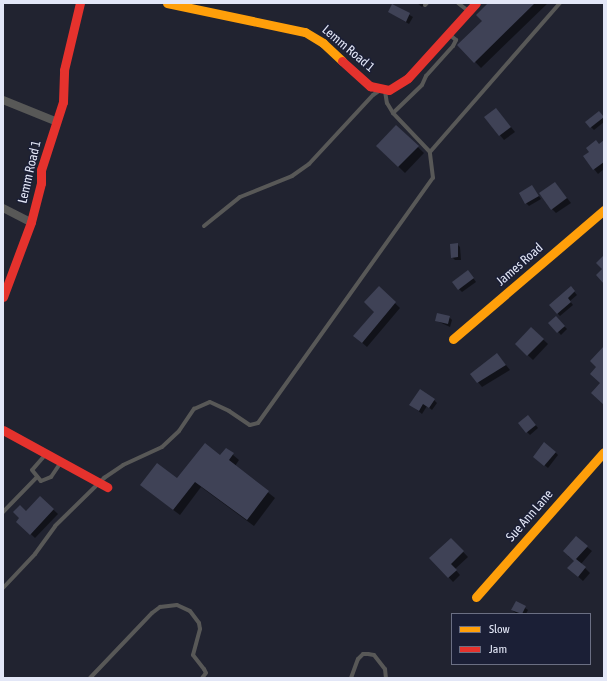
<!DOCTYPE html>
<html>
<head>
<meta charset="utf-8">
<style>
	body { margin:0 }
	#map { position:relative; width:607px; height:681px; overflow:hidden; background:#212330; font-family:"Asap Condensed",sans-serif }
	div>[style] { position:absolute }
	.shadow>* { inset:0; background:#0007 }
	.building>* { inset:0; background:#3f4256 }
	.lane>* { height:4px; margin:-2px; padding:0 2px; transform-origin:2px; border-radius:2px; background:#585857 }
	.street>* { height:8px; margin:-4px; padding:0 4px; transform-origin:4px; border-radius:4px; background:#585857 }
	.slow>* { height:9px; margin:-4.5px; padding:0 4.5px; transform-origin:4.5px; border-radius:4.5px; background:#ff9f0a }
	.jam>* { height:9px; margin:-4.5px; padding:0 4.5px; transform-origin:4.5px; border-radius:4.5px; background:#e5322d }
	span { translate:-50% -50%; white-space:nowrap; text-align:center; line-height:1.15; -webkit-text-stroke:3px #1b1f36; paint-order:stroke }
	.street-label { font-size:13px; color:#e3e7f7 }
	.frame { position:absolute; inset:0; border:4px solid #e3e7f7; pointer-events:none }
	.legend { position:absolute; left:451px; top:613px; width:140px; height:52px; box-sizing:border-box; background:#1b1f36; border:1px solid #6b6f83; margin:0; padding:5px 7px; list-style:none; font-size:12px; color:#e3e7f7 }
	.legend li { display:flex; align-items:center; gap:8px; height:20px }
	.legend b { width:20px; border:1px solid #6b6f83 }
</style>
</head>
<body>
<div id="map">
	<div class="shadow">
		<i style="clip-path:polygon(417px 3px,426px 3px,422px 7px)"></i>
		<i style="clip-path:polygon(489px 3px,548px 3px,481px 68px,459px 45px,484px 21px)"></i>
		<i style="clip-path:polygon(392px 5px,413px 17px,409px 24px,389px 12px)"></i>
		<i style="clip-path:polygon(496px 109px,515px 132px,504px 140px,485px 117px)"></i>
		<i style="clip-path:polygon(599px 112px,604px 118px,604px 122px,594px 130px,586px 122px)"></i>
		<i style="clip-path:polygon(396px 126px,424px 153px,405px 173px,377px 146px)"></i>
		<i style="clip-path:polygon(604px 141px,604px 169px,598px 174px,594px 169px,599px 145px)"></i>
		<i style="clip-path:polygon(555px 183px,571px 203px,556px 213px,552px 209px)"></i>
		<i style="clip-path:polygon(532px 186px,541px 199px,529px 206px,526px 203px)"></i>
		<i style="clip-path:polygon(457px 244px,460px 247px,461px 260px,455px 260px,452px 257px)"></i>
		<i style="clip-path:polygon(471px 275px,476px 282px,462px 292px,459px 289px)"></i>
		<i style="clip-path:polygon(379px 288px,400px 308px,367px 347px,359px 340px,375px 312px)"></i>
		<i style="clip-path:polygon(571px 288px,577px 295px,570px 301px,573px 305px,560px 316px,557px 313px)"></i>
		<i style="clip-path:polygon(449px 317px,452px 320px,450px 327px,437px 321px)"></i>
		<i style="clip-path:polygon(556px 318px,567px 329px,561px 335px,550px 323px)"></i>
		<i style="clip-path:polygon(531px 328px,548px 344px,533px 360px,516px 344px)"></i>
		<i style="clip-path:polygon(501px 359px,510px 370px,482px 387px,478px 382px)"></i>
		<i style="clip-path:polygon(434px 400px,437px 403px,432px 410px,427px 406px,422px 414px,411px 405px)"></i>
		<i style="clip-path:polygon(531px 419px,538px 428px,530px 435px,527px 432px)"></i>
		<i style="clip-path:polygon(226px 449px,239px 460px,235px 466px,275px 498px,254px 526px,201px 487px,180px 515px,148px 491px,177px 480px,221px 456px)"></i>
		<i style="clip-path:polygon(555px 452px,558px 455px,548px 468px,537px 459px)"></i>
		<i style="clip-path:polygon(40px 497px,58px 514px,35px 538px,18px 522px)"></i>
		<i style="clip-path:polygon(451px 539px,468px 557px,455px 569px,460px 575px,453px 582px,431px 558px)"></i>
		<i style="clip-path:polygon(587px 547px,592px 551px,581px 564px,590px 573px,583px 581px,573px 572px,575px 561px,568px 556px)"></i>
		<i style="clip-path:polygon(516px 602px,528px 610px,526px 614px,517px 614px,512px 610px)"></i>
	</div>
	<div class="building">
		<i style="clip-path:polygon(488px 3px,535px 3px,474px 63px,457px 45px,482px 21px,476px 15px)"></i>
		<i style="clip-path:polygon(392px 4px,410px 13px,406px 22px,388px 12px)"></i>
		<i style="clip-path:polygon(496px 108px,511px 127px,499px 136px,484px 117px)"></i>
		<i style="clip-path:polygon(599px 111px,604px 117px,590px 128px,585px 122px)"></i>
		<i style="clip-path:polygon(396px 125px,419px 146px,398px 167px,376px 146px)"></i>
		<i style="clip-path:polygon(596px 140px,599px 144px,604px 140px,604px 162px,593px 170px,583px 156px,589px 152px,586px 148px)"></i>
		<i style="clip-path:polygon(555px 182px,567px 198px,551px 210px,539px 193px)"></i>
		<i style="clip-path:polygon(532px 185px,539px 196px,525px 204px,519px 193px)"></i>
		<i style="clip-path:polygon(458px 243px,458px 257px,451px 258px,450px 244px)"></i>
		<i style="clip-path:polygon(604px 255px,604px 284px,596px 275px,602px 269px,596px 263px)"></i>
		<i style="clip-path:polygon(468px 270px,474px 278px,458px 290px,452px 282px)"></i>
		<i style="clip-path:polygon(379px 286px,396px 302px,362px 343px,353px 336px,374px 312px,364px 302px)"></i>
		<i style="clip-path:polygon(571px 286px,575px 291px,568px 298px,571px 302px,557px 314px,549px 305px)"></i>
		<i style="clip-path:polygon(437px 313px,450px 316px,448px 324px,435px 321px)"></i>
		<i style="clip-path:polygon(556px 316px,565px 326px,557px 333px,548px 323px)"></i>
		<i style="clip-path:polygon(531px 327px,544px 339px,527px 356px,515px 344px)"></i>
		<i style="clip-path:polygon(604px 346px,604px 405px,591px 393px,600px 383px,590px 374px,596px 367px,590px 361px)"></i>
		<i style="clip-path:polygon(497px 353px,506px 365px,477px 383px,470px 374px)"></i>
		<i style="clip-path:polygon(420px 389px,435px 399px,429px 408px,423px 404px,419px 411px,409px 405px)"></i>
		<i style="clip-path:polygon(528px 415px,536px 425px,526px 433px,518px 423px)"></i>
		<i style="clip-path:polygon(544px 442px,556px 452px,544px 466px,533px 457px)"></i>
		<i style="clip-path:polygon(205px 443px,220px 455px,226px 448px,234px 453px,229px 460px,269px 491px,247px 520px,195px 482px,173px 510px,140px 485px,157px 463px,177px 478px)"></i>
		<i style="clip-path:polygon(40px 496px,54px 509px,30px 535px,16px 522px,19px 518px,13px 512px,20px 505px,26px 511px)"></i>
		<i style="clip-path:polygon(576px 536px,588px 546px,576px 559px,586px 567px,578px 577px,567px 568px,574px 561px,563px 551px)"></i>
		<i style="clip-path:polygon(451px 538px,464px 551px,451px 564px,457px 570px,448px 578px,429px 558px)"></i>
		<i style="clip-path:polygon(516px 601px,526px 606px,522px 614px,511px 610px)"></i>
	</div>
	<div class="lane">
		<i style="left:458px;top:3px;width:11px;rotate:38deg"></i>
		<i style="left:425px;top:5px;width:3px;rotate:-45deg"></i>
		<i style="left:385px;top:91px;width:12px;rotate:81deg"></i>
		<i style="left:387px;top:103px;width:12px;rotate:59deg"></i>
		<i style="left:393px;top:113px;width:40px;rotate:-44deg"></i>
		<i style="left:422px;top:85px;width:10px;rotate:-66deg"></i>
		<i style="left:426px;top:76px;width:40px;rotate:-48deg"></i>
		<i style="left:453px;top:46px;width:7px;rotate:-63deg"></i>
		<i style="left:456px;top:40px;width:8px;rotate:-140deg"></i>
		<i style="left:430px;top:152px;width:198px;rotate:-48.9deg"></i>
		<i style="left:204px;top:226px;width:46px;rotate:-38.9deg"></i>
		<i style="left:240px;top:197px;width:56px;rotate:-22deg"></i>
		<i style="left:292px;top:176px;width:21px;rotate:-35deg"></i>
		<i style="left:309px;top:164px;width:94px;rotate:-47.2deg"></i>
		<i style="left:373px;top:95px;width:7px;rotate:-34deg"></i>
		<i style="left:46px;top:454px;width:21px;rotate:131deg"></i>
		<i style="left:32px;top:470px;width:14px;rotate:51deg"></i>
		<i style="left:41px;top:481px;width:11px;rotate:-22deg"></i>
		<i style="left:51px;top:477px;width:18px;rotate:-56deg"></i>
		<i style="left:3px;top:512px;width:49px;rotate:-45.8deg"></i>
		<i style="left:3px;top:588px;width:47px;rotate:-46.7deg"></i>
		<i style="left:35px;top:554px;width:34px;rotate:-54deg"></i>
		<i style="left:55px;top:526px;width:69px;rotate:-44.4deg"></i>
		<i style="left:104px;top:478px;width:23px;rotate:-34deg"></i>
		<i style="left:123px;top:465px;width:43px;rotate:-24.8deg"></i>
		<i style="left:162px;top:447px;width:23px;rotate:-43deg"></i>
		<i style="left:179px;top:431px;width:27px;rotate:-56deg"></i>
		<i style="left:194px;top:409px;width:17px;rotate:-24deg"></i>
		<i style="left:210px;top:402px;width:21px;rotate:25deg"></i>
		<i style="left:229px;top:411px;width:25px;rotate:34deg"></i>
		<i style="left:250px;top:425px;width:8px;rotate:-14deg"></i>
		<i style="left:258px;top:423px;width:301px;rotate:-54.5deg"></i>
		<i style="left:433px;top:178px;width:26px;rotate:-97deg"></i>
		<i style="left:430px;top:152px;width:54px;rotate:-133.5deg"></i>
		<i style="left:90px;top:678px;width:90px;rotate:-46.4deg"></i>
		<i style="left:152px;top:613px;width:10px;rotate:-37deg"></i>
		<i style="left:160px;top:607px;width:17px;rotate:-7deg"></i>
		<i style="left:177px;top:605px;width:14px;rotate:25deg"></i>
		<i style="left:190px;top:611px;width:15px;rotate:53deg"></i>
		<i style="left:199px;top:623px;width:6px;rotate:81deg"></i>
		<i style="left:200px;top:629px;width:27px;rotate:105deg"></i>
		<i style="left:193px;top:655px;width:18px;rotate:52deg"></i>
		<i style="left:204px;top:669px;width:4px;rotate:63deg"></i>
		<i style="left:206px;top:673px;width:6px;rotate:129deg"></i>
		<i style="left:351px;top:678px;width:20px;rotate:-70deg"></i>
		<i style="left:358px;top:659px;width:7px;rotate:-45deg"></i>
		<i style="left:363px;top:654px;width:5px"></i>
		<i style="left:368px;top:654px;width:6px;rotate:9deg"></i>
		<i style="left:374px;top:655px;width:18px;rotate:52deg"></i>
		<i style="left:385px;top:669px;width:9px;rotate:84deg"></i>
	</div>
	<div class="street">
		<i style="left:3px;top:100px;width:56px;rotate:22deg"></i>
		<i style="left:3px;top:208px;width:31px;rotate:27deg"></i>
	</div>
	<div class="slow">
		<i style="left:167px;top:3px;width:141px;rotate:11.9deg"></i>
		<i style="left:305px;top:32px;width:21px;rotate:31deg"></i>
		<i style="left:323px;top:43px;width:26px;rotate:43deg"></i>
		<i style="left:453px;top:339px;width:199px;rotate:-40.5deg"></i>
		<i style="left:476px;top:597px;width:193px;rotate:-48.6deg"></i>
	</div>
	<div class="jam">
		<i style="left:342px;top:61px;width:38px;rotate:42deg"></i>
		<i style="left:370px;top:86px;width:19px;rotate:12deg"></i>
		<i style="left:389px;top:90px;width:22px;rotate:-32deg"></i>
		<i style="left:408px;top:78px;width:101px;rotate:-47.8deg"></i>
		<i style="left:3px;top:297px;width:80px;rotate:-69.5deg"></i>
		<i style="left:31px;top:222px;width:40px;rotate:-75.6deg"></i>
		<i style="left:41px;top:183px;width:13px;rotate:-90deg"></i>
		<i style="left:41px;top:170px;width:71px;rotate:-72.1deg"></i>
		<i style="left:63px;top:102px;width:32px;rotate:-88deg"></i>
		<i style="left:64px;top:70px;width:69px;rotate:-76.6deg"></i>
		<i style="left:3px;top:430px;width:119px;rotate:28.7deg"></i>
	</div>
	<div class="street-label">
		<span style="left:348px;top:49px;rotate:40deg">Lemm Road 1</span>
		<span style="left:30px;top:172px;rotate:-77deg">Lemm Road 1</span>
		<span style="left:520px;top:265px;rotate:-41deg">James Road</span>
		<span style="left:530px;top:516px;rotate:-49deg">Sue Ann Lane</span>
	</div>
	<div class="frame"></div>
	<ul class="legend">
	<li><b style="height:5px;background:#ff9f0a"></b>Slow</li>
	<li><b style="height:5px;background:#e5322d"></b>Jam</li>
	</ul>
</div>
</body>
</html>
